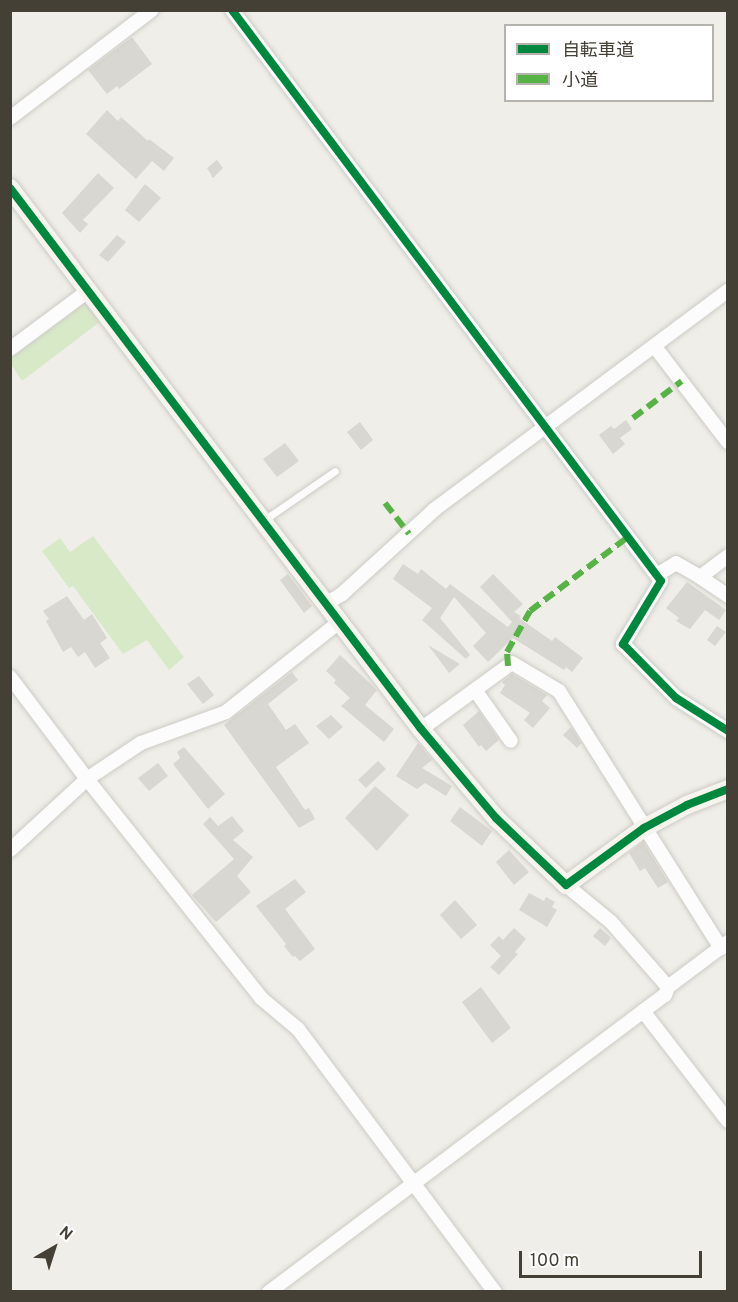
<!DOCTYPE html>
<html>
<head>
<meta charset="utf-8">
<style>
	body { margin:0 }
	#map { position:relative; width:738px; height:1302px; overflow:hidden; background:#efeee8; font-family:Overpass,"Noto Sans JP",sans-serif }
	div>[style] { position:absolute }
	.green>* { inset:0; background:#d8e9c8 }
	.building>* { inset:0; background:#d8d7d1 }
	.roads { filter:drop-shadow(0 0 2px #cdcbc6) drop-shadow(0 0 2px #cdcbc6) }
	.lane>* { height:7px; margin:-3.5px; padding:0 3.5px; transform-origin:3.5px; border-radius:3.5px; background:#fdfcfc }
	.street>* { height:14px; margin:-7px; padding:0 7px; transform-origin:7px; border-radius:7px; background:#fdfcfc }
	.secondary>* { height:18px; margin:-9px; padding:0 9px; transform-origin:9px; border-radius:9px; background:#f6f4ed }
	.quiet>* { height:6px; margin-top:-3px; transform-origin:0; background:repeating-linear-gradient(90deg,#57b346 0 12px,transparent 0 18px) }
	.cycleway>* { height:8px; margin:-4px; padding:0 4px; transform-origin:4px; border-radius:4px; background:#00873e }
	span { translate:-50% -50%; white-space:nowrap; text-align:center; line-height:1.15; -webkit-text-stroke:6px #fff; paint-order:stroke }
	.frame { position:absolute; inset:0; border:12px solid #444035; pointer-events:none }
	.legend { position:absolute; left:504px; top:24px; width:210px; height:78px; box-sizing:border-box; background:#fff; border:2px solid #b4b3ae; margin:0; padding:8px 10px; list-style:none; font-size:18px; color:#444035 }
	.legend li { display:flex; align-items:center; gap:12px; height:30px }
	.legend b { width:30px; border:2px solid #b4b3ae }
	.north { position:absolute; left:24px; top:1218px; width:60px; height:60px; -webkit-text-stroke:4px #fff; paint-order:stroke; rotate:39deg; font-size:16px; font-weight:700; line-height:24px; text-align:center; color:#444035 }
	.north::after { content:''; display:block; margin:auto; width:21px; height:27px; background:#444035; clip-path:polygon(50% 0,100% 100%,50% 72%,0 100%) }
	.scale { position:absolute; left:519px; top:1251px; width:183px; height:27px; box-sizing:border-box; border:3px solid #444035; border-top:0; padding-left:8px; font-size:18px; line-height:21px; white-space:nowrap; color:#444035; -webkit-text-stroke:4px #fff; paint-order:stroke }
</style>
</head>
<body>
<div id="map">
	<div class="green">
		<i style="clip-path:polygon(83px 304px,87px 304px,101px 321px,22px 381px,11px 364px,10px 359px)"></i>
		<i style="clip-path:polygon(93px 536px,184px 657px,169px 670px,147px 640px,123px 654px,73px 586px,69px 588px,42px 551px,60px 538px,70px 552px)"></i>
	</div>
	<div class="building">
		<i style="clip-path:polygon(132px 37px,152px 64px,119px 89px,117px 86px,107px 94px,88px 70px)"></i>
		<i style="clip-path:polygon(107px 110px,118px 121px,121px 117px,148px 141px,149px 139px,174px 158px,164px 171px,152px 161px,136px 179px,86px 134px)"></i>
		<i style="clip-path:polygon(217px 160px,223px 168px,213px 178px,207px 168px)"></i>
		<i style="clip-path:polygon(98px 173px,114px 188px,83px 220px,88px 224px,80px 233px,62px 213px)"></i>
		<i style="clip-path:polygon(145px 184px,161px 198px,139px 222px,125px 210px)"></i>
		<i style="clip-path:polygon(117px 235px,126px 242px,108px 262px,99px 255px)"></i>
		<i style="clip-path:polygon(626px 420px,632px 429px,620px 438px,625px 444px,613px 454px,599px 435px,611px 426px,614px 429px)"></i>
		<i style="clip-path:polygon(360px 422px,373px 440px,361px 450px,347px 432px)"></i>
		<i style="clip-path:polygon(285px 443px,299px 461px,277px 477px,263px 459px)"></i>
		<i style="clip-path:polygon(403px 564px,418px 574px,421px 569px,446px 589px,450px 584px,508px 627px,512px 622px,480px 587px,493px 574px,523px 604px,514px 612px,521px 616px,519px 618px,552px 641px,555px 637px,583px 658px,572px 672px,566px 667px,564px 670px,513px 638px,488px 662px,473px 646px,486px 633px,454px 597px,440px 618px,470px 655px,466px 659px,422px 620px,432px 608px,393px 579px)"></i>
		<i style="clip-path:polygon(288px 574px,312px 606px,304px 613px,280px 580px)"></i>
		<i style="clip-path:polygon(687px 582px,726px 610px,719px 620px,705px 610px,690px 629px,676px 621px,679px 618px,666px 608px)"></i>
		<i style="clip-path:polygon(67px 596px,84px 620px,92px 614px,107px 638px,100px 643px,110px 658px,95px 668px,85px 652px,78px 657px,71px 647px,63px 652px,46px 621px,49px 619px,43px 611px)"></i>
		<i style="clip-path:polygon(717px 626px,726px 632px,715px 646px,707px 640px)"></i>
		<i style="clip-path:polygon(428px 645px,460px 664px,449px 673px)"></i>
		<i style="clip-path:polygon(340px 655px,377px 690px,365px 705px,394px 729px,384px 742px,341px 706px,350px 698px,334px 683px,336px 680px,326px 671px)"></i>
		<i style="clip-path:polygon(292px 672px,298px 680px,268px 704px,286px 730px,295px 724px,309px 743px,276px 767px,305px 810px,309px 808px,315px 819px,299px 828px,224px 725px)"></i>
		<i style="clip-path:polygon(512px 674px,547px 695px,542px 701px,550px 708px,533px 728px,524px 720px,530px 713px,500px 693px,505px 685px,502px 682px)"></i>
		<i style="clip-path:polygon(199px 676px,214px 695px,203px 704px,187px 684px)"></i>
		<i style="clip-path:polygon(479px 711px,499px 740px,486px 751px,481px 745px,479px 747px,463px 725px)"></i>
		<i style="clip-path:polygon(331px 715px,343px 727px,329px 739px,316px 726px)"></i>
		<i style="clip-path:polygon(571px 727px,581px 743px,577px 748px,563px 735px)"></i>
		<i style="clip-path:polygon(418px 743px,432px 760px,422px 768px,452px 786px,446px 796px,425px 783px,417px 789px,396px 776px)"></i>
		<i style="clip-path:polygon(184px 747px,225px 794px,208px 809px,173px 764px,180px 758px,177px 752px)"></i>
		<i style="clip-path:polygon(378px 761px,386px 769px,366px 788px,358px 780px)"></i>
		<i style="clip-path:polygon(158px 763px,168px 776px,149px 791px,138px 778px)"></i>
		<i style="clip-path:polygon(375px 786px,409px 815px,377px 851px,345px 818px)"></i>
		<i style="clip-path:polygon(460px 807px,492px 831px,482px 846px,450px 821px)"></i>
		<i style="clip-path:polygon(232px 816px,244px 831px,233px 840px,253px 857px,237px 876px,251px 892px,216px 922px,192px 895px,234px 859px,203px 824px,210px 817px,218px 826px)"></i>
		<i style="clip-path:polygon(643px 842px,668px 882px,658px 888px,645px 868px,640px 871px,629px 853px)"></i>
		<i style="clip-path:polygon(509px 850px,529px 872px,514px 885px,496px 862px)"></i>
		<i style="clip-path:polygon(295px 879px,306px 892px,285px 909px,315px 949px,300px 961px,295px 956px,293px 957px,284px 946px,286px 944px,256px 906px)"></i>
		<i style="clip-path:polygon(529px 893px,544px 901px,546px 897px,555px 902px,552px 907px,557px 910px,547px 927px,519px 910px)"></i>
		<i style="clip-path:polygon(455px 900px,477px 925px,461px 939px,440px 915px)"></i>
		<i style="clip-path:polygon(514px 928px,526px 939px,515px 952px,518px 954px,499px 975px,490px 967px,501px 956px,490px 945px,499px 936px,503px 940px)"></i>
		<i style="clip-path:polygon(600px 928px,611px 938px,605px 946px,593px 936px)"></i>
		<i style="clip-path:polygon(481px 987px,511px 1028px,492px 1043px,462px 1002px)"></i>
	</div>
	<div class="roads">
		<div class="lane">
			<i style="left:264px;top:520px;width:86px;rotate:-34.6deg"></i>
		</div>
		<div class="street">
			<i style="left:232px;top:10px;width:714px;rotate:53.08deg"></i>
			<i style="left:661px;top:581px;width:74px;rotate:121.1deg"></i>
			<i style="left:623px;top:644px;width:76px;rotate:45.5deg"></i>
			<i style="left:676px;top:698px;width:62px;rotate:32.4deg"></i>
			<i style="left:10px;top:118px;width:178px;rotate:-37.3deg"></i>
			<i style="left:655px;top:347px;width:120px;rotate:52.5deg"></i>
			<i style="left:10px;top:349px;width:97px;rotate:-36.6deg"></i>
			<i style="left:728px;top:556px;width:35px;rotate:143deg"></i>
			<i style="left:700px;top:577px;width:34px;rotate:34deg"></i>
			<i style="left:657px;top:575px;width:22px;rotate:-32deg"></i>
			<i style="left:676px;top:563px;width:28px;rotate:30deg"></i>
			<i style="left:325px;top:604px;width:20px;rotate:-30deg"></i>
			<i style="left:342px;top:594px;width:126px;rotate:-42.4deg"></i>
			<i style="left:435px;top:509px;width:365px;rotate:-36.7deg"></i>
			<i style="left:10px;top:677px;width:128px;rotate:53deg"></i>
			<i style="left:87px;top:779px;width:280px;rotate:51.5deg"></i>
			<i style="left:261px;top:998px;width:48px;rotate:40deg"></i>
			<i style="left:298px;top:1029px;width:329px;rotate:53.2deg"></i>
			<i style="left:475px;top:690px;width:62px;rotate:54.8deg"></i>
			<i style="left:421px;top:729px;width:112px;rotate:-36deg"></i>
			<i style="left:512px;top:663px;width:55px;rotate:30.8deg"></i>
			<i style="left:559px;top:691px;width:304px;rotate:57.8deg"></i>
			<i style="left:10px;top:850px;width:105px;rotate:-42.7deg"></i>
			<i style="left:87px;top:779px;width:65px;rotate:-33.7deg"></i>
			<i style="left:141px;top:743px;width:90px;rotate:-20deg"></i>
			<i style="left:226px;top:712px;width:144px;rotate:-38.5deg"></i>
			<i style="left:566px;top:885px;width:58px;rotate:39.4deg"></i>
			<i style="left:611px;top:922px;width:86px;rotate:48.8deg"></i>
			<i style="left:643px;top:1011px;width:139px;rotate:52.3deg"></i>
			<i style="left:269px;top:1292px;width:495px;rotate:-36.9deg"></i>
			<i style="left:665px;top:995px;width:9px;rotate:-69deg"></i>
			<i style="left:668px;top:987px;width:75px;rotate:-36.9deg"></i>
		</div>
		<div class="secondary">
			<i style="left:10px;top:188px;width:679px;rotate:52.78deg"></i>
			<i style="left:421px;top:729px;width:116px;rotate:49.9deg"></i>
			<i style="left:496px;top:818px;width:97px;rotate:43.7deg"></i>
			<i style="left:566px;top:885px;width:97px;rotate:-36.2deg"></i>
			<i style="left:644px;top:828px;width:49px;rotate:-28.1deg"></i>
			<i style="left:687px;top:805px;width:44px;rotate:-21.3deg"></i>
		</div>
	</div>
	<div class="quiet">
		<i style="left:633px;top:418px;width:61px;rotate:-37.1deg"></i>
		<i style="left:385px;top:503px;width:39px;rotate:52deg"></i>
		<i style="left:508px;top:666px;width:14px;rotate:-94deg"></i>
		<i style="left:507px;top:652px;width:47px;rotate:-60.7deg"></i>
		<i style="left:530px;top:611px;width:123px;rotate:-37.1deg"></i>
	</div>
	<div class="cycleway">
		<i style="left:232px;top:10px;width:714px;rotate:53.08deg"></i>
		<i style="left:661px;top:581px;width:74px;rotate:121.1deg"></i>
		<i style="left:623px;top:644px;width:76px;rotate:45.5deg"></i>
		<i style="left:676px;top:698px;width:62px;rotate:32.4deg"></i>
		<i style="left:10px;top:188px;width:679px;rotate:52.78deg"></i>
		<i style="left:421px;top:729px;width:116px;rotate:49.9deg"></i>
		<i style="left:496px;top:818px;width:97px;rotate:43.7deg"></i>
		<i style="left:566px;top:885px;width:97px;rotate:-36.2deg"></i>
		<i style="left:644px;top:828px;width:49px;rotate:-28.1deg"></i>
		<i style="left:687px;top:805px;width:44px;rotate:-21.3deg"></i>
	</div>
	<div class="frame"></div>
	<ul class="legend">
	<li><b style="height:8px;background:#00873e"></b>自転車道</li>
	<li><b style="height:8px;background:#57b346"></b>小道</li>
	</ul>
	<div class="north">N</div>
	<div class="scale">100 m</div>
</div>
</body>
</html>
